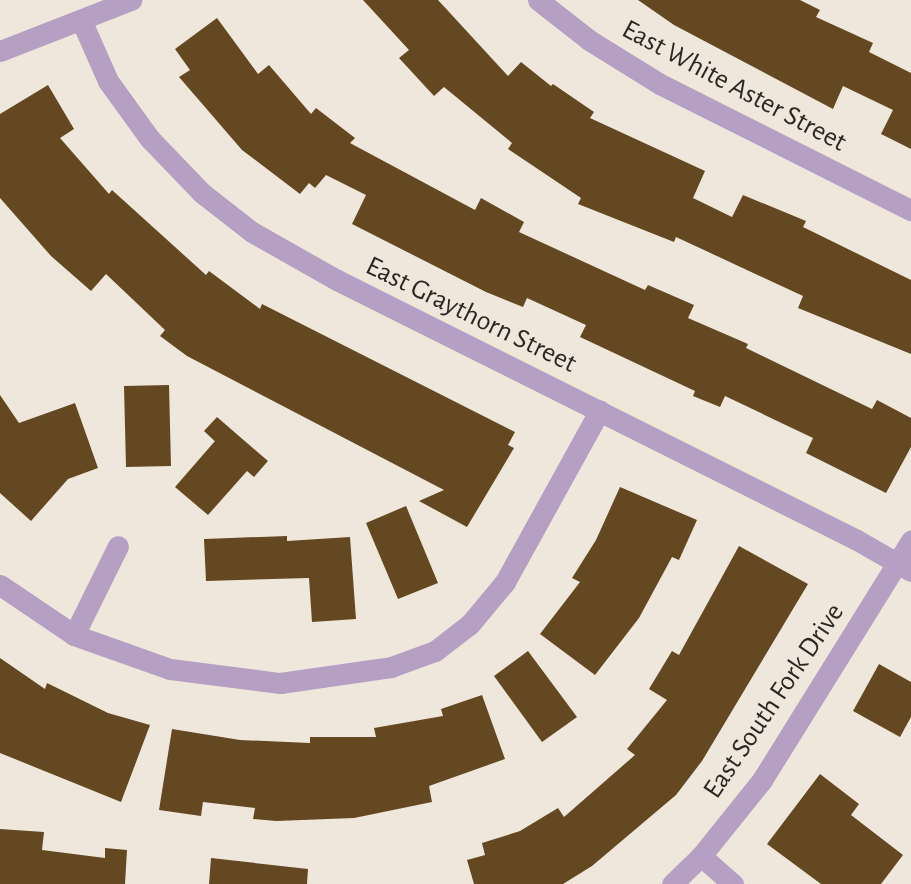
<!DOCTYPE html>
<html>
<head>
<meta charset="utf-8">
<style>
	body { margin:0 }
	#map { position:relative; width:911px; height:884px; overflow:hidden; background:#f0e7dc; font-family:"Alegreya Sans",sans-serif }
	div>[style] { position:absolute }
	.building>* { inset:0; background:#634822 }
	.street>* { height:21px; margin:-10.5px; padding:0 10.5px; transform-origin:10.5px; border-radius:10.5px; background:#b59fc2 }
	span { translate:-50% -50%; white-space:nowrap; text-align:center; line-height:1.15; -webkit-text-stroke:7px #f0e7dc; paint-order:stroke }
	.street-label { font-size:28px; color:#2b2824 }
</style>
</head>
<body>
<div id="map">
	<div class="building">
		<i style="clip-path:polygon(363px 0,438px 0,508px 76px,521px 62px,551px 86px,553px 84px,594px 112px,590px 118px,705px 171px,693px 198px,732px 217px,743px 195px,806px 221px,803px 227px,911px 280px,911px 354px,798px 308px,803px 296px,676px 237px,674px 242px,578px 204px,581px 198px,508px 149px,512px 143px,444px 87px,434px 96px,399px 58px,409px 50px)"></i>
		<i style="clip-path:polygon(638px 0,800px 0,820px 10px,816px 17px,873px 43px,869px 52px,911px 73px,911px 149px,881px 134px,893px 110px,843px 86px,833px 109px,674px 25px)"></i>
		<i style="clip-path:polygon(217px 18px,258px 74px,269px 65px,311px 114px,316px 108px,355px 138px,350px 143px,475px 210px,481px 198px,524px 222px,519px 232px,645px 290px,648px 285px,694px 305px,688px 318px,748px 344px,746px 348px,872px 409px,877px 400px,911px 418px,911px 447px,886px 493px,806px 453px,813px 438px,725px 396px,720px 407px,693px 396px,695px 391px,580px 337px,586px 325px,527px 298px,523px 307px,486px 292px,352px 224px,366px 195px,326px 175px,315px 188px,309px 183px,300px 194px,242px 150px,179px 77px,190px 70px,175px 49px)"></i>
		<i style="clip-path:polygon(48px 85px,74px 129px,60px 138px,109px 194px,112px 190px,206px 275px,209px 271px,260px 309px,262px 304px,515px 432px,508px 445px,514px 448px,467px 527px,419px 501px,444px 490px,187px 356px,160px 336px,165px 330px,106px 274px,91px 291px,51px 256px,0 198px,0 114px)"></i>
		<i style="clip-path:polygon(169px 385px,171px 466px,126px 467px,124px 386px)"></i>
		<i style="clip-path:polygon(0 395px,19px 423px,75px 403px,98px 468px,68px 479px,31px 521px,0 493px)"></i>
		<i style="clip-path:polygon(217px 417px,268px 461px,254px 477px,247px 471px,208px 515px,175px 487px,215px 441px,222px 448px,204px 431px)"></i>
		<i style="clip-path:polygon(620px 487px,697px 520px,679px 560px,672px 557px,639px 618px,595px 675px,540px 634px,580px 582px,572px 578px,596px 540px)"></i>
		<i style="clip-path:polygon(406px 506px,438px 583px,398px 599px,366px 523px)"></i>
		<i style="clip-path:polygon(287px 536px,287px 541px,350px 537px,356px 619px,312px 622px,309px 578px,206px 581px,204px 539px)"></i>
		<i style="clip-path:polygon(739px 546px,808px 584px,702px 761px,676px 795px,592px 866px,563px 884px,474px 884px,467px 860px,485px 855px,482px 843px,520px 831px,558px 808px,564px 817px,635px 755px,627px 749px,667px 700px,649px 689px,672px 651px,679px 655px)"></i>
		<i style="clip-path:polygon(528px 651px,577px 717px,542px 742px,494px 676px)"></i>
		<i style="clip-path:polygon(0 658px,45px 689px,47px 683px,108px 713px,150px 725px,121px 802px,0 753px)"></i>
		<i style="clip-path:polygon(879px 664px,911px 682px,911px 717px,900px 737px,853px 711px)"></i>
		<i style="clip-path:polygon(482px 695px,505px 759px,429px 786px,432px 802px,354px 818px,276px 821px,253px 819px,255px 808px,203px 802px,201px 816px,159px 810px,172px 729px,240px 740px,310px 743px,310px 737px,376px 737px,374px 728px,443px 716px,441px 709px)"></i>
		<i style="clip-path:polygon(820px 774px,859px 804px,851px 815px,903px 855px,881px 884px,821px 884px,767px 844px)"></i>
		<i style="clip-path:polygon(0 829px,44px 832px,42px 850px,105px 858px,105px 848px,127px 850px,125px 884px,0 884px)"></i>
		<i style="clip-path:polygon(211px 858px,308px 869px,307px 884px,209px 884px)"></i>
	</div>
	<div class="street">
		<i style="left:538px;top:0;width:65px;rotate:38.1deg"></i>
		<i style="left:589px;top:40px;width:84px;rotate:31.8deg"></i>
		<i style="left:660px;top:84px;width:281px;rotate:26.7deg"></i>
		<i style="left:82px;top:22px;width:64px;rotate:66.2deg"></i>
		<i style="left:108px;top:81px;width:72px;rotate:54.1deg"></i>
		<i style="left:150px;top:139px;width:75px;rotate:46.1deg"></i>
		<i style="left:202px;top:193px;width:63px;rotate:38deg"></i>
		<i style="left:252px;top:232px;width:98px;rotate:29.5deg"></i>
		<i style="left:337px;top:280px;width:581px;rotate:26.57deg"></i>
		<i style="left:857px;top:540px;width:62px;rotate:29.9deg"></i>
		<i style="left:0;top:51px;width:141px;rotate:-21.3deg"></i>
		<i style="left:0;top:585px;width:89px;rotate:34deg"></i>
		<i style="left:74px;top:635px;width:102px;rotate:19.5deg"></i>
		<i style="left:170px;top:669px;width:111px;rotate:7.3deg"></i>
		<i style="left:280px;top:683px;width:112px;rotate:-8.2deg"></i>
		<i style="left:391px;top:667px;width:47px;rotate:-20deg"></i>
		<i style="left:435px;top:651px;width:44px;rotate:-37.6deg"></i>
		<i style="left:470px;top:624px;width:55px;rotate:-50.2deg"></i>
		<i style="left:505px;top:582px;width:196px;rotate:-61.1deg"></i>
		<i style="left:74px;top:635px;width:99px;rotate:-63.7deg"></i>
		<i style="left:701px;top:856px;width:43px;rotate:41.2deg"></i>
		<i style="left:672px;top:884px;width:40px;rotate:-44deg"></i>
		<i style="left:701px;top:856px;width:97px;rotate:-51.2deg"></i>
		<i style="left:762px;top:780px;width:282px;rotate:-58.1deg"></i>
	</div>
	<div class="street-label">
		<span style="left:734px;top:86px;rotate:28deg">East White Aster Street</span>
		<span style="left:471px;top:315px;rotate:26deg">East Graythorn Street</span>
		<span style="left:774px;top:701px;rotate:-56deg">East South Fork Drive</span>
	</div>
</div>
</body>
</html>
